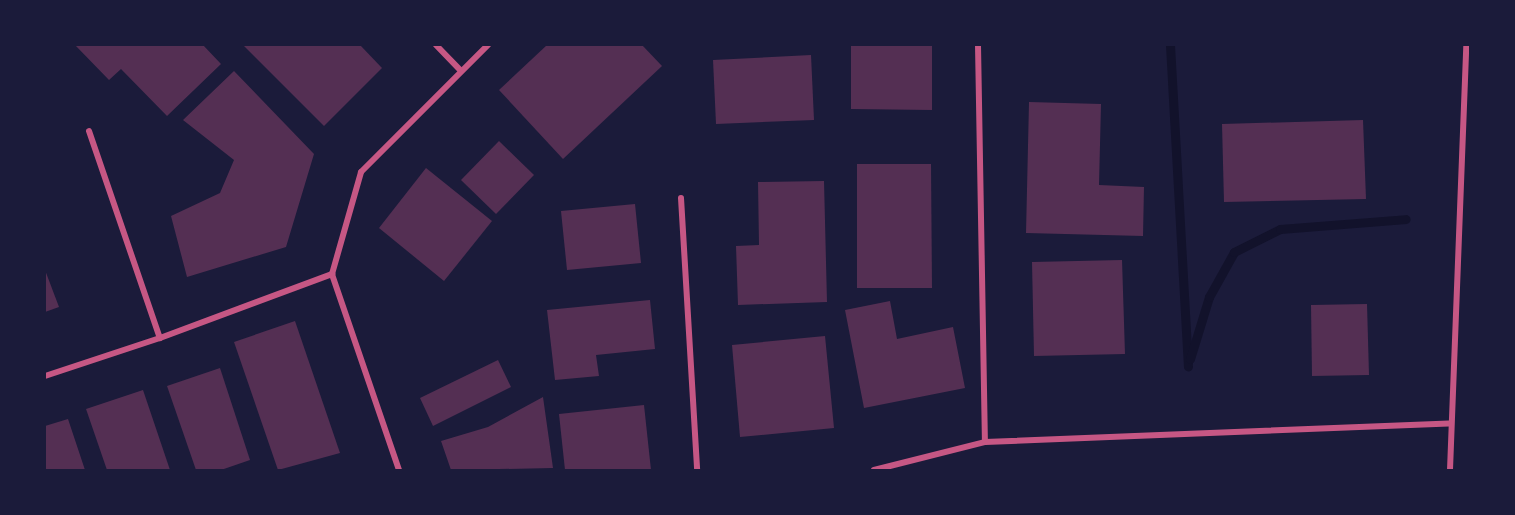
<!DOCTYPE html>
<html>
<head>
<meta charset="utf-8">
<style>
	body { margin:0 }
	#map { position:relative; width:1515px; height:515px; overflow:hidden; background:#1b1b3a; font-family:"PT Sans",sans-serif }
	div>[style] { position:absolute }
	.stream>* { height:9px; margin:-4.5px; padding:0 4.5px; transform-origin:4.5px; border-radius:4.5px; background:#12122b }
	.building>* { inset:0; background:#542f53 }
	.minor>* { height:6px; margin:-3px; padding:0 3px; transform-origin:3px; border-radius:3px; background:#c65784 }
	span { translate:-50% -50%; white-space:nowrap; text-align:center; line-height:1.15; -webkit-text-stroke:6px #1b1b3a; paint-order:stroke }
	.frame { position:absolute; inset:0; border:46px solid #1b1b3a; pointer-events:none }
</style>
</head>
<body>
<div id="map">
	<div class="stream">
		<i style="left:1170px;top:45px;width:322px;rotate:86.8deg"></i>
		<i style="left:1190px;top:359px;width:65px;rotate:-73deg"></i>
		<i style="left:1209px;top:297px;width:51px;rotate:-60.9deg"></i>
		<i style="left:1234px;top:252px;width:51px;rotate:-26.6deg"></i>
		<i style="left:1280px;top:229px;width:126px;rotate:-4.5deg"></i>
	</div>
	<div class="building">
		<i style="clip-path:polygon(75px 45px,203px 45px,221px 64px,167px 116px,121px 69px,109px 80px)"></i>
		<i style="clip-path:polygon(243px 45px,360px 45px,382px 68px,324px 126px)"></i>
		<i style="clip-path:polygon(547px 45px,642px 45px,662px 66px,563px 159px,499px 90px)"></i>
		<i style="clip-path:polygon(851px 45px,932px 45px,932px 110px,851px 109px)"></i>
		<i style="clip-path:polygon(811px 55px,814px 120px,716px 124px,713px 60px)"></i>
		<i style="clip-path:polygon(234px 71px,314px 154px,286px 247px,187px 277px,171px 216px,220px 193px,234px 160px,183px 120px)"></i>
		<i style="clip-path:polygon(1029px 102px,1101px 104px,1099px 185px,1144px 187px,1143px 236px,1026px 233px)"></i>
		<i style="clip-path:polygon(1363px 120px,1366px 199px,1224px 202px,1222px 124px)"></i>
		<i style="clip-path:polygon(499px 141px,534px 175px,496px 214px,461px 180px)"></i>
		<i style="clip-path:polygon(857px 164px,931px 164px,932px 288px,857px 288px)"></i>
		<i style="clip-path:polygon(426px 168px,492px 221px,444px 281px,379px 228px)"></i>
		<i style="clip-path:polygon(824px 181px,827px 302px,738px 305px,736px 246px,759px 245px,758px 182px)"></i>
		<i style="clip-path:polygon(635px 204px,641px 263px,567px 270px,561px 211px)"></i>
		<i style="clip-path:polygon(1122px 260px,1125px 354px,1034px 356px,1032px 262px)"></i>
		<i style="clip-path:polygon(45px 270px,59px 307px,45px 312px)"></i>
		<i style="clip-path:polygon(650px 300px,655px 349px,596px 355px,599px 376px,555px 380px,547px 310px)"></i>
		<i style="clip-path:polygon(890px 301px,897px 339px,953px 327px,965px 388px,864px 408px,845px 310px)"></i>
		<i style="clip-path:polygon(1367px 304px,1369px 375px,1312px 376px,1311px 305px)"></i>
		<i style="clip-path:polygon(295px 321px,340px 453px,278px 470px,234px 342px)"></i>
		<i style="clip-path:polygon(825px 336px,834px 428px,740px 437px,732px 345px)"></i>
		<i style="clip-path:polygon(498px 360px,511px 387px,433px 426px,420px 398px)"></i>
		<i style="clip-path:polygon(220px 368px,250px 460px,221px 470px,196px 470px,167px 386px)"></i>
		<i style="clip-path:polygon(143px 390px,170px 470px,107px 470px,86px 409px)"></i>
		<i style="clip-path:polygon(543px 397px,553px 468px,451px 470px,441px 441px,488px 427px)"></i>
		<i style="clip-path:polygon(644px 405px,651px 470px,565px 470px,559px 414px)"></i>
		<i style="clip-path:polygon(68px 419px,85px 470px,45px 470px,45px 426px)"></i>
	</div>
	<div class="minor">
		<i style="left:436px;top:45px;width:36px;rotate:46deg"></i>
		<i style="left:978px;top:45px;width:397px;rotate:89deg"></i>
		<i style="left:89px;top:131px;width:219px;rotate:71.1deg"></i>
		<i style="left:681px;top:198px;width:272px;rotate:86.6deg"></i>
		<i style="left:45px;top:376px;width:121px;rotate:-18.3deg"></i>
		<i style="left:160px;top:338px;width:184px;rotate:-20.4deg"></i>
		<i style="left:399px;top:470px;width:207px;rotate:-108.9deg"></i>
		<i style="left:332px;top:274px;width:106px;rotate:-74.1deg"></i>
		<i style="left:361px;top:172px;width:180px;rotate:-45deg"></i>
		<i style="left:874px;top:470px;width:114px;rotate:-14.2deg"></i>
		<i style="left:985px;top:442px;width:464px;rotate:-2.3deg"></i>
		<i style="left:1450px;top:470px;width:425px;rotate:-87.8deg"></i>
	</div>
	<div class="frame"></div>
</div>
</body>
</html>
